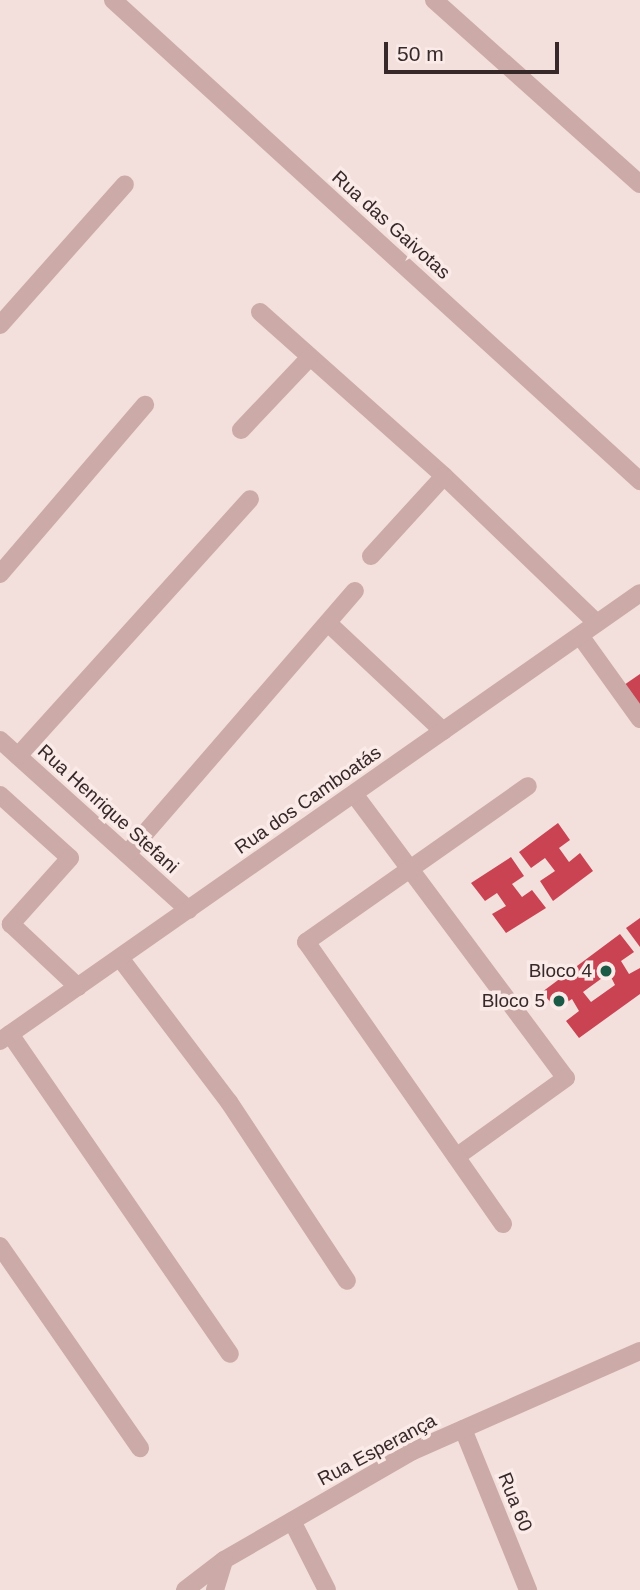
<!DOCTYPE html>
<html>
<head>
<meta charset="utf-8">
<style>
	body { margin:0 }
	#map { position:relative; width:640px; height:1590px; overflow:hidden; background:#f3dfdb; font-family:Helvetica,sans-serif }
	div>[style] { position:absolute }
	.building>* { inset:0; background:#c94353 }
	.minor>* { height:18px; margin:-9px; padding:0 9px; transform-origin:9px; border-radius:9px; background:#cbaaa7 }
	.dots>* { width:19px; height:19px; translate:-50% -50%; box-sizing:border-box; border:4px solid #faebe8; border-radius:50% }
	span { translate:-50% -50%; white-space:nowrap; text-align:center; line-height:1.15; -webkit-text-stroke:7px #faebe8; paint-order:stroke }
	.street-label { font-size:19px; color:#372829 }
	.poi-label { font-size:19px; color:#372829 }
	.right { translate:-100% -50%; text-align:right }
	.scale { position:absolute; left:384px; top:42px; width:175px; height:32px; box-sizing:border-box; border:4px solid #372829; border-top:0; padding-left:9px; font-size:21px; line-height:24px; white-space:nowrap; color:#372829; -webkit-text-stroke:5px #faebe8; paint-order:stroke }
</style>
</head>
<body>
<div id="map">
	<div class="building">
		<i style="clip-path:polygon(640px 674px,640px 706px,624px 685px)"></i>
		<i style="clip-path:polygon(558px 823px,570px 840px,559px 848px,569px 862px,580px 853px,593px 871px,553px 901px,540px 881px,555px 871px,545px 858px,531px 868px,519px 852px)"></i>
		<i style="clip-path:polygon(511px 857px,524px 876px,512px 884px,522px 897px,532px 890px,546px 908px,506px 933px,492px 914px,506px 906px,497px 893px,485px 901px,471px 883px)"></i>
		<i style="clip-path:polygon(640px 918px,640px 947px,626px 928px)"></i>
		<i style="clip-path:polygon(evenodd,620px 934px,634px 952px,621px 961px,629px 974px,640px 968px,640px 994px,579px 1038px,566px 1021px,579px 1011px,572px 999px,556px 1009px,542px 992px,620px 934px,609px 973px,615px 985px,591px 1002px,583px 992px,609px 973px)"></i>
	</div>
	<div class="minor">
		<i style="left:113px;top:0;width:714px;rotate:42.39deg"></i>
		<i style="left:434px;top:0;width:276px;rotate:41.8deg"></i>
		<i style="left:260px;top:312px;width:246px;rotate:41.7deg"></i>
		<i style="left:444px;top:476px;width:212px;rotate:43.9deg"></i>
		<i style="left:0;top:325px;width:188px;rotate:-48.4deg"></i>
		<i style="left:241px;top:430px;width:99px;rotate:-46.6deg"></i>
		<i style="left:371px;top:556px;width:108px;rotate:-47.6deg"></i>
		<i style="left:0;top:574px;width:223px;rotate:-49.4deg"></i>
		<i style="left:328px;top:623px;width:158px;rotate:43.2deg"></i>
		<i style="left:581px;top:637px;width:101px;rotate:54.3deg"></i>
		<i style="left:0;top:740px;width:254px;rotate:42deg"></i>
		<i style="left:18px;top:756px;width:346px;rotate:-47.9deg"></i>
		<i style="left:354px;top:794px;width:354px;rotate:53.3deg"></i>
		<i style="left:566px;top:1078px;width:135px;rotate:144.3deg"></i>
		<i style="left:0;top:795px;width:94px;rotate:42deg"></i>
		<i style="left:70px;top:858px;width:89px;rotate:131.8deg"></i>
		<i style="left:11px;top:924px;width:92px;rotate:43.2deg"></i>
		<i style="left:127px;top:854px;width:348px;rotate:-49.1deg"></i>
		<i style="left:120px;top:958px;width:181px;rotate:52.9deg"></i>
		<i style="left:229px;top:1102px;width:214px;rotate:56.6deg"></i>
		<i style="left:10px;top:1034px;width:388px;rotate:55.5deg"></i>
		<i style="left:0;top:1041px;width:781px;rotate:-34.99deg"></i>
		<i style="left:503px;top:1224px;width:344px;rotate:-124.9deg"></i>
		<i style="left:306px;top:942px;width:271px;rotate:-35.1deg"></i>
		<i style="left:0;top:1246px;width:246px;rotate:55.3deg"></i>
		<i style="left:463px;top:1429px;width:174px;rotate:68deg"></i>
		<i style="left:292px;top:1521px;width:77px;rotate:63.1deg"></i>
		<i style="left:185px;top:1590px;width:49px;rotate:-37.6deg"></i>
		<i style="left:224px;top:1560px;width:218px;rotate:-30deg"></i>
		<i style="left:413px;top:1451px;width:248px;rotate:-23.8deg"></i>
		<i style="left:215px;top:1590px;width:31px;rotate:-73deg"></i>
	</div>
	<div class="dots">
		<i style="left:606px;top:971px;background:#1c5a48"></i>
		<i style="left:559px;top:1001px;background:#1c5a48"></i>
	</div>
	<div class="street-label">
		<span style="left:391px;top:225px;rotate:42deg">Rua das Gaivotas</span>
		<span style="left:308px;top:800px;rotate:-35deg">Rua dos Camboatás</span>
		<span style="left:108px;top:809px;rotate:42deg">Rua Henrique Stefani</span>
		<span style="left:377px;top:1450px;rotate:-28deg">Rua Esperança</span>
		<span style="left:515px;top:1502px;rotate:68deg">Rua 60</span>
	</div>
	<div class="poi-label">
		<span class="right" style="left:592px;top:971px">Bloco 4</span>
		<span class="right" style="left:545px;top:1001px">Bloco 5</span>
	</div>
	<div class="scale">50 m</div>
</div>
</body>
</html>
